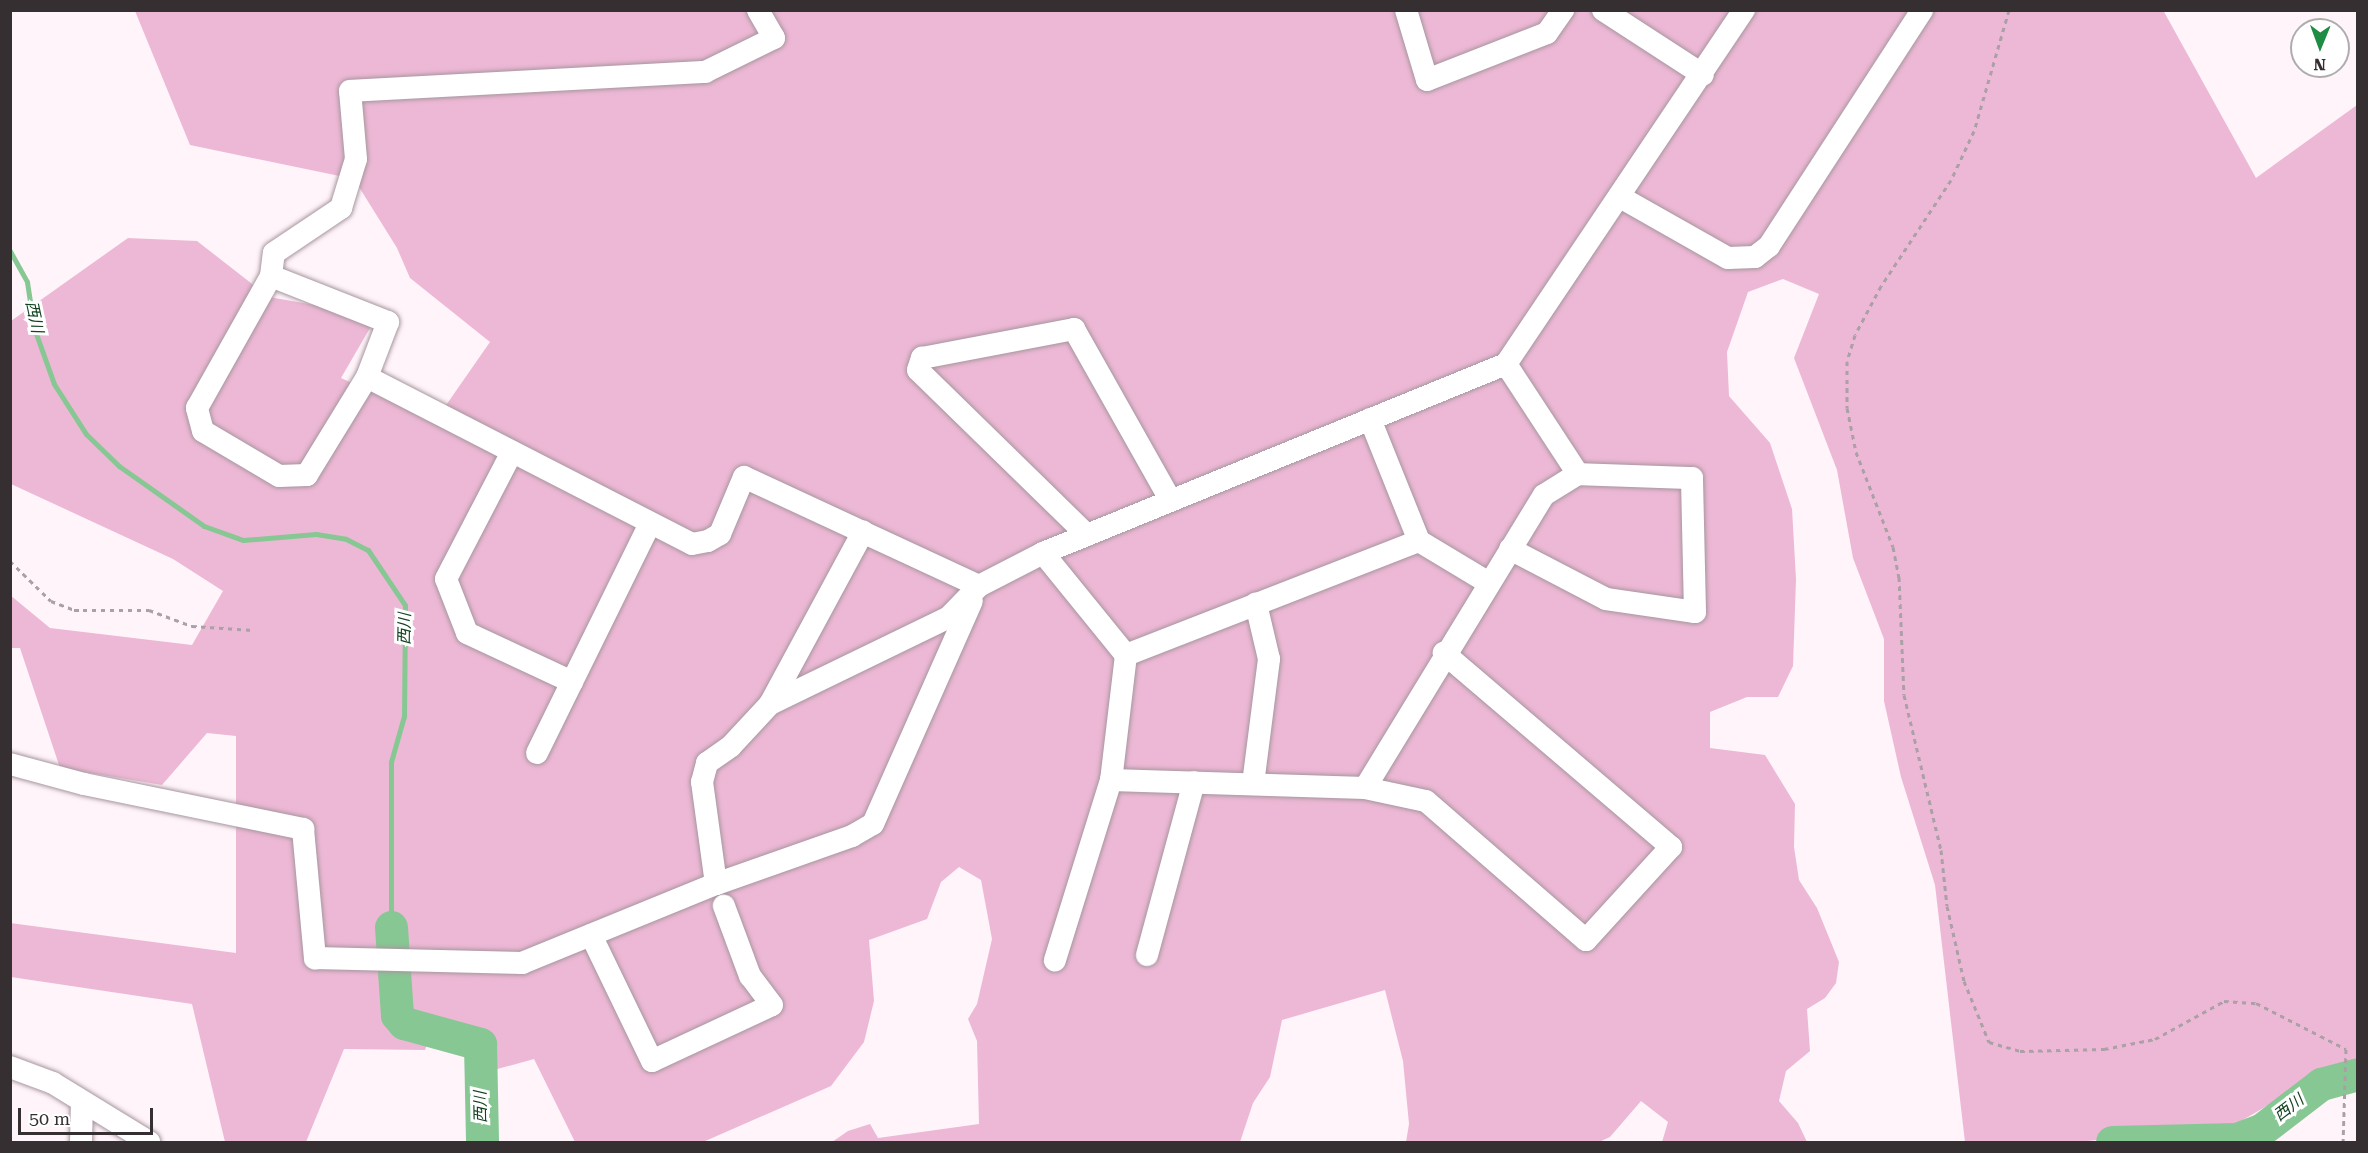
<!DOCTYPE html>
<html>
<head>
<meta charset="utf-8">
<style>
	body { margin:0 }
	#map { position:relative; width:2368px; height:1153px; overflow:hidden; background:#fff4fa; font-family:"Roboto Serif","Noto Sans JP",serif }
	div>[style] { position:absolute }
	.green>* { inset:0; background:#edb8d5 }
	.stream>* { height:5px; margin:-2.5px; padding:0 2.5px; transform-origin:2.5px; border-radius:2.5px; background:#87c793 }
	.river>* { height:33px; margin:-16.5px; padding:0 16.5px; transform-origin:16.5px; border-radius:16.5px; background:#87c793 }
	.path>* { height:3px; margin-top:-1.5px; transform-origin:0; background:repeating-linear-gradient(90deg,#aaa0a5 0 4.5px,transparent 0 9px) }
	.roads { filter:drop-shadow(0 0 2px #a7969f) drop-shadow(0 0 2px #a7969f) }
	.minor>* { height:22px; margin:-11px; padding:0 11px; transform-origin:11px; border-radius:11px; background:#fff }
	span { translate:-50% -50%; white-space:nowrap; text-align:center; line-height:1.15; -webkit-text-stroke:6px #fff; paint-order:stroke }
	.water-label { font-size:16px; color:#11411f; font-style:italic }
	.frame { position:absolute; inset:0; border:12px solid #362f32; pointer-events:none }
	.north { position:absolute; left:2290px; top:18px; width:60px; height:60px; box-sizing:border-box; background:#fff; border:2px solid #afacad; border-radius:50%; rotate:181deg; font-size:16px; font-weight:700; line-height:24px; text-align:center; color:#362f32 }
	.north::after { content:''; display:block; margin:auto; width:21px; height:27px; background:#1f8c44; clip-path:polygon(50% 0,100% 100%,50% 72%,0 100%) }
	.scale { position:absolute; left:18px; top:1108px; width:135px; height:27px; box-sizing:border-box; border:3px solid #362f32; border-top:0; padding-left:8px; font-size:18px; line-height:21px; white-space:nowrap; color:#362f32; -webkit-text-stroke:4px #fff; paint-order:stroke }
</style>
</head>
<body>
<div id="map">
	<div class="green">
		<i style="clip-path:polygon(2163px 10px,2256px 178px,2357px 105px,2357px 1063px,2326px 1071px,2236px 1124px,2079px 1142px,1965px 1142px,1935px 885px,1901px 777px,1884px 701px,1884px 639px,1853px 558px,1837px 470px,1794px 358px,1819px 294px,1783px 279px,1748px 292px,1727px 352px,1729px 396px,1770px 443px,1792px 509px,1796px 579px,1793px 666px,1778px 697px,1747px 697px,1710px 712px,1710px 748px,1765px 755px,1795px 804px,1794px 847px,1799px 880px,1817px 908px,1839px 962px,1836px 983px,1825px 998px,1807px 1009px,1810px 1051px,1786px 1071px,1779px 1101px,1798px 1123px,1807px 1142px,1662px 1142px,1668px 1122px,1641px 1101px,1610px 1137px,1599px 1142px,1406px 1142px,1409px 1124px,1403px 1061px,1385px 990px,1282px 1020px,1270px 1077px,1253px 1103px,1240px 1142px,832px 1142px,848px 1131px,870px 1124px,878px 1138px,979px 1124px,977px 1041px,968px 1019px,977px 1004px,992px 939px,981px 880px,959px 867px,941px 882px,927px 919px,869px 940px,874px 1001px,864px 1042px,831px 1086px,703px 1142px,575px 1142px,534px 1059px,472px 1076px,473px 1048px,430px 1036px,425px 1050px,344px 1049px,306px 1142px,225px 1142px,192px 1004px,11px 977px,10px 923px,236px 953px,236px 736px,207px 733px,162px 785px,60px 768px,20px 648px,11px 648px,10px 595px,50px 628px,192px 645px,223px 591px,173px 559px,11px 484px,11px 321px,128px 238px,197px 241px,269px 297px,377px 316px,341px 378px,435px 421px,490px 342px,410px 278px,397px 248px,354px 179px,190px 145px,135px 11px)"></i>
	</div>
	<div class="stream">
		<i style="left:10px;top:251px;width:35px;rotate:61deg"></i>
		<i style="left:27px;top:282px;width:47px;rotate:81.3deg"></i>
		<i style="left:34px;top:328px;width:59px;rotate:70.3deg"></i>
		<i style="left:54px;top:384px;width:59px;rotate:57.4deg"></i>
		<i style="left:86px;top:434px;width:46px;rotate:44.1deg"></i>
		<i style="left:119px;top:466px;width:104px;rotate:35.2deg"></i>
		<i style="left:204px;top:526px;width:41px;rotate:19.7deg"></i>
		<i style="left:243px;top:540px;width:73px;rotate:-4.7deg"></i>
		<i style="left:316px;top:534px;width:30px;rotate:9deg"></i>
		<i style="left:346px;top:539px;width:25px;rotate:27deg"></i>
		<i style="left:368px;top:550px;width:66px;rotate:56.1deg"></i>
		<i style="left:405px;top:605px;width:111px;rotate:90.5deg"></i>
		<i style="left:404px;top:716px;width:48px;rotate:105.8deg"></i>
		<i style="left:391px;top:762px;width:165px;rotate:90deg"></i>
	</div>
	<div class="river">
		<i style="left:391px;top:927px;width:88px;rotate:86.1deg"></i>
		<i style="left:397px;top:1015px;width:11px;rotate:49deg"></i>
		<i style="left:404px;top:1023px;width:79px;rotate:15.4deg"></i>
		<i style="left:480px;top:1044px;width:98px;rotate:88.8deg"></i>
		<i style="left:2112px;top:1142px;width:125px;rotate:-1.4deg"></i>
		<i style="left:2237px;top:1139px;width:26px;rotate:-21deg"></i>
		<i style="left:2261px;top:1130px;width:76px;rotate:-37.5deg"></i>
		<i style="left:2321px;top:1084px;width:38px;rotate:-15deg"></i>
	</div>
	<div class="path">
		<i style="left:2009px;top:10px;width:126px;rotate:106.1deg"></i>
		<i style="left:1974px;top:131px;width:54px;rotate:115.1deg"></i>
		<i style="left:1951px;top:180px;width:127px;rotate:123.4deg"></i>
		<i style="left:1881px;top:286px;width:55px;rotate:118deg"></i>
		<i style="left:1855px;top:335px;width:27px;rotate:107deg"></i>
		<i style="left:1847px;top:361px;width:47px;rotate:90deg"></i>
		<i style="left:1847px;top:408px;width:45px;rotate:78.4deg"></i>
		<i style="left:1856px;top:452px;width:102px;rotate:68.7deg"></i>
		<i style="left:1893px;top:547px;width:31px;rotate:79deg"></i>
		<i style="left:1899px;top:577px;width:118px;rotate:87.6deg"></i>
		<i style="left:1904px;top:695px;width:159px;rotate:76.6deg"></i>
		<i style="left:1941px;top:850px;width:56px;rotate:83.9deg"></i>
		<i style="left:1947px;top:906px;width:77px;rotate:77.2deg"></i>
		<i style="left:1964px;top:981px;width:66px;rotate:67.7deg"></i>
		<i style="left:1989px;top:1042px;width:32px;rotate:16deg"></i>
		<i style="left:2020px;top:1051px;width:84px;rotate:-1.4deg"></i>
		<i style="left:2104px;top:1049px;width:52px;rotate:-11.1deg"></i>
		<i style="left:2155px;top:1039px;width:79px;rotate:-28.8deg"></i>
		<i style="left:2224px;top:1001px;width:32px;rotate:4deg"></i>
		<i style="left:2256px;top:1003px;width:101px;rotate:27.1deg"></i>
		<i style="left:2346px;top:1049px;width:93px;rotate:91.8deg"></i>
		<i style="left:10px;top:561px;width:57px;rotate:44.3deg"></i>
		<i style="left:51px;top:601px;width:25px;rotate:21deg"></i>
		<i style="left:74px;top:610px;width:75px"></i>
		<i style="left:149px;top:610px;width:46px;rotate:20.4deg"></i>
		<i style="left:192px;top:626px;width:61px;rotate:3.8deg"></i>
	</div>
	<div class="roads">
		<div class="minor">
			<i style="left:1406px;top:10px;width:73px;rotate:73.3deg"></i>
			<i style="left:1427px;top:80px;width:129px;rotate:-21.4deg"></i>
			<i style="left:1547px;top:33px;width:28px;rotate:-55deg"></i>
			<i style="left:1603px;top:10px;width:119px;rotate:33deg"></i>
			<i style="left:1620px;top:197px;width:124px;rotate:29.5deg"></i>
			<i style="left:1728px;top:258px;width:27px;rotate:-2deg"></i>
			<i style="left:1755px;top:257px;width:18px;rotate:-38deg"></i>
			<i style="left:1769px;top:246px;width:281px;rotate:-57deg"></i>
			<i style="left:271px;top:276px;width:23px;rotate:-83deg"></i>
			<i style="left:274px;top:253px;width:81px;rotate:-33.9deg"></i>
			<i style="left:341px;top:208px;width:51px;rotate:-73deg"></i>
			<i style="left:356px;top:159px;width:68px;rotate:-95deg"></i>
			<i style="left:350px;top:91px;width:356px;rotate:-3.1deg"></i>
			<i style="left:705px;top:72px;width:77px;rotate:-26.2deg"></i>
			<i style="left:774px;top:38px;width:32px;rotate:-120deg"></i>
			<i style="left:271px;top:276px;width:126px;rotate:21.5deg"></i>
			<i style="left:388px;top:322px;width:59px;rotate:110.9deg"></i>
			<i style="left:367px;top:377px;width:115px;rotate:121.5deg"></i>
			<i style="left:307px;top:475px;width:28px;rotate:178deg"></i>
			<i style="left:279px;top:476px;width:88px;rotate:-149.4deg"></i>
			<i style="left:203px;top:431px;width:24px;rotate:-105deg"></i>
			<i style="left:197px;top:408px;width:151px;rotate:-60.7deg"></i>
			<i style="left:367px;top:377px;width:365px;rotate:27.2deg"></i>
			<i style="left:692px;top:544px;width:16px;rotate:-11deg"></i>
			<i style="left:708px;top:541px;width:14px;rotate:-30deg"></i>
			<i style="left:720px;top:534px;width:62px;rotate:-67.2deg"></i>
			<i style="left:744px;top:477px;width:259px;rotate:24.9deg"></i>
			<i style="left:1370px;top:419px;width:131px;rotate:68.1deg"></i>
			<i style="left:1419px;top:541px;width:82px;rotate:31deg"></i>
			<i style="left:512px;top:452px;width:143px;rotate:117.5deg"></i>
			<i style="left:446px;top:579px;width:58px;rotate:68.7deg"></i>
			<i style="left:467px;top:633px;width:116px;rotate:25deg"></i>
			<i style="left:1087px;top:535px;width:236px;rotate:-135.7deg"></i>
			<i style="left:918px;top:370px;width:13px;rotate:-72deg"></i>
			<i style="left:922px;top:358px;width:155px;rotate:-10.8deg"></i>
			<i style="left:1074px;top:329px;width:197px;rotate:60.6deg"></i>
			<i style="left:1510px;top:549px;width:108px;rotate:27.5deg"></i>
			<i style="left:1606px;top:599px;width:90px;rotate:8.3deg"></i>
			<i style="left:1695px;top:612px;width:134px;rotate:-91.3deg"></i>
			<i style="left:1692px;top:478px;width:114px;rotate:-178deg"></i>
			<i style="left:1043px;top:553px;width:132px;rotate:50.9deg"></i>
			<i style="left:1126px;top:655px;width:126px;rotate:96.8deg"></i>
			<i style="left:1111px;top:780px;width:189px;rotate:107.3deg"></i>
			<i style="left:1126px;top:655px;width:314px;rotate:-21.3deg"></i>
			<i style="left:770px;top:704px;width:196px;rotate:-61.6deg"></i>
			<i style="left:537px;top:753px;width:256px;rotate:-63.8deg"></i>
			<i style="left:10px;top:764px;width:77px;rotate:15.1deg"></i>
			<i style="left:84px;top:784px;width:224px;rotate:11.6deg"></i>
			<i style="left:303px;top:829px;width:130px;rotate:84.7deg"></i>
			<i style="left:315px;top:958px;width:207px;rotate:1.4deg"></i>
			<i style="left:522px;top:963px;width:209px;rotate:-22.2deg"></i>
			<i style="left:716px;top:884px;width:144px;rotate:-19.4deg"></i>
			<i style="left:852px;top:836px;width:24px;rotate:-30deg"></i>
			<i style="left:873px;top:824px;width:244px;rotate:-66.1deg"></i>
			<i style="left:1111px;top:780px;width:254px;rotate:1.8deg"></i>
			<i style="left:1365px;top:788px;width:62px;rotate:12deg"></i>
			<i style="left:1426px;top:801px;width:212px;rotate:41deg"></i>
			<i style="left:1586px;top:940px;width:126px;rotate:-47.6deg"></i>
			<i style="left:1671px;top:847px;width:299px;rotate:-139.5deg"></i>
			<i style="left:1253px;top:784px;width:126px;rotate:-82.7deg"></i>
			<i style="left:1269px;top:659px;width:57px;rotate:-103.3deg"></i>
			<i style="left:1365px;top:788px;width:343px;rotate:-58.6deg"></i>
			<i style="left:1544px;top:495px;width:40px;rotate:-32deg"></i>
			<i style="left:1578px;top:474px;width:131px;rotate:-123.2deg"></i>
			<i style="left:716px;top:884px;width:103px;rotate:-97.8deg"></i>
			<i style="left:702px;top:782px;width:20px;rotate:-75deg"></i>
			<i style="left:707px;top:763px;width:29px;rotate:-35deg"></i>
			<i style="left:731px;top:746px;width:57px;rotate:-47.1deg"></i>
			<i style="left:770px;top:704px;width:199px;rotate:-25.9deg"></i>
			<i style="left:949px;top:617px;width:43px;rotate:-45.9deg"></i>
			<i style="left:979px;top:586px;width:72px;rotate:-27.3deg"></i>
			<i style="left:1043px;top:553px;width:500px;rotate:-22.21deg"></i>
			<i style="left:1506px;top:364px;width:427px;rotate:-56.1deg"></i>
			<i style="left:591px;top:935px;width:140px;rotate:64.2deg"></i>
			<i style="left:652px;top:1061px;width:132px;rotate:-25deg"></i>
			<i style="left:772px;top:1005px;width:36px;rotate:-127deg"></i>
			<i style="left:750px;top:976px;width:75px;rotate:-110.4deg"></i>
			<i style="left:1147px;top:955px;width:179px;rotate:-74.8deg"></i>
			<i style="left:10px;top:1067px;width:46px;rotate:20.4deg"></i>
			<i style="left:53px;top:1083px;width:113px;rotate:31.6deg"></i>
			<i style="left:81px;top:1142px;width:40px;rotate:-88.6deg"></i>
		</div>
	</div>
	<div class="water-label">
		<span style="left:34px;top:317px;rotate:78deg">西川</span>
		<span style="left:405px;top:629px;rotate:-89deg">西川</span>
		<span style="left:481px;top:1107px;rotate:-91deg">西川</span>
		<span style="left:2289px;top:1108px;rotate:-37deg">西川</span>
	</div>
	<div class="frame"></div>
	<div class="north">N</div>
	<div class="scale">50 m</div>
</div>
</body>
</html>
